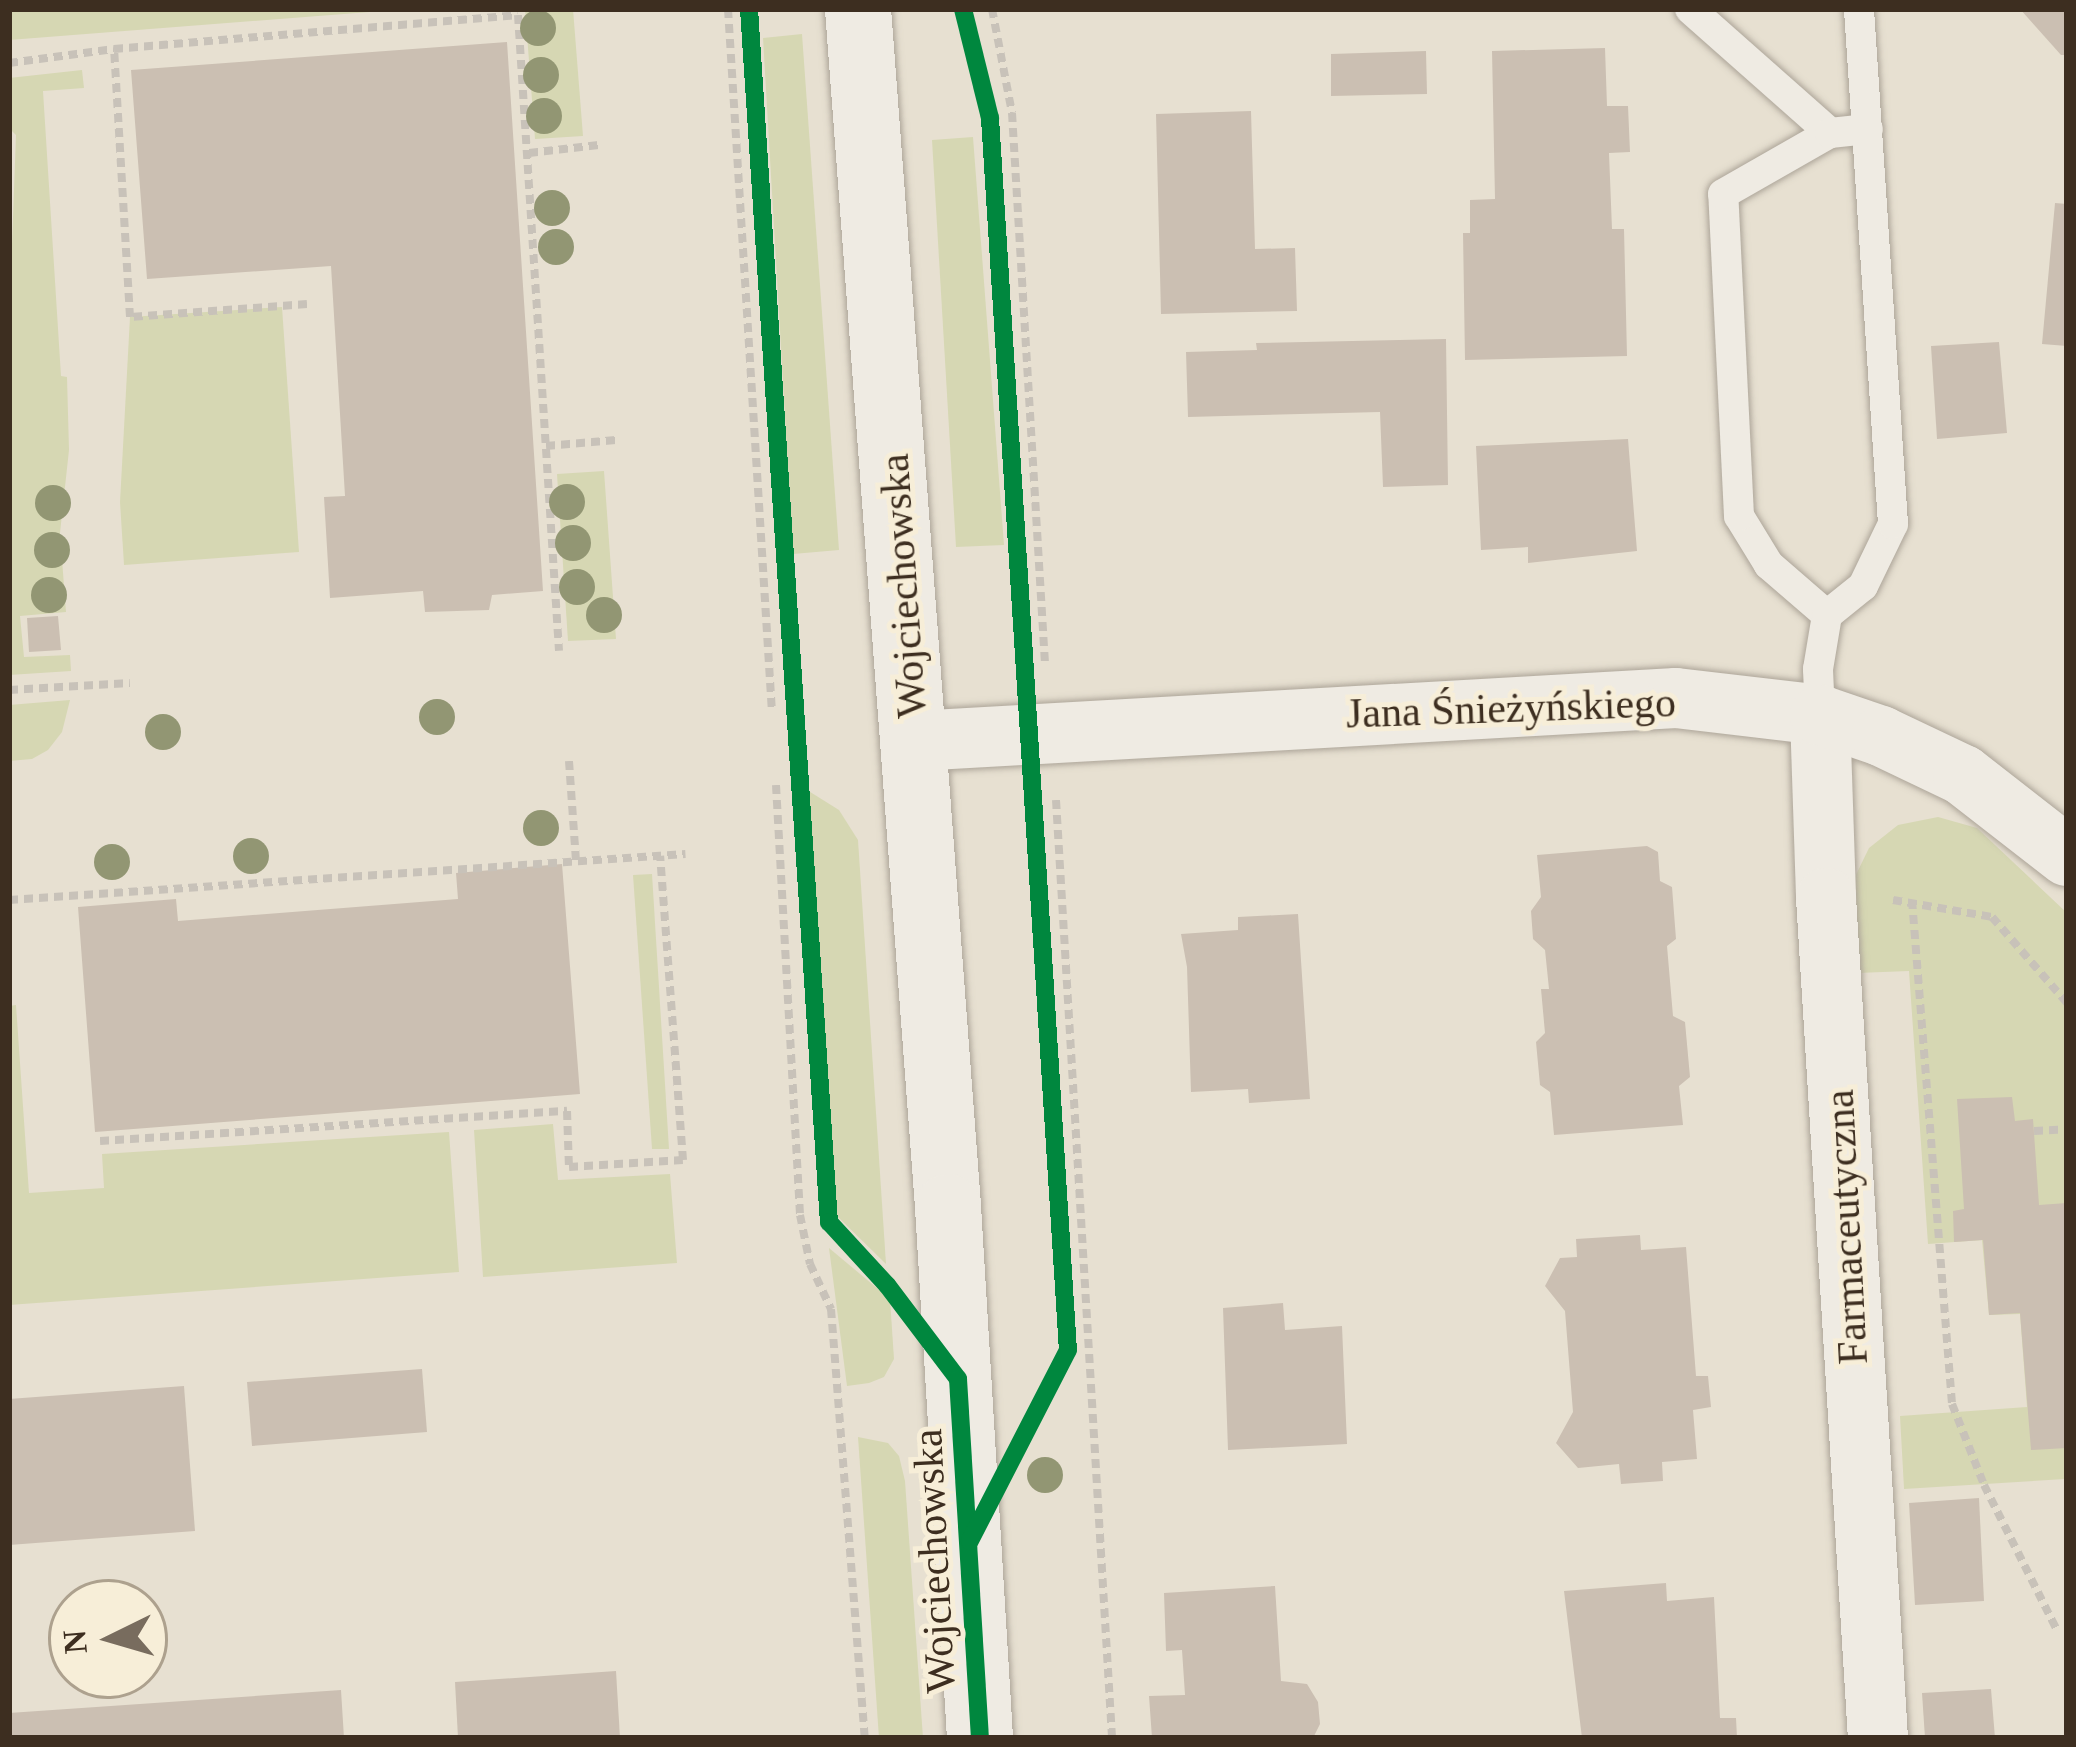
<!DOCTYPE html>
<html>
<head>
<meta charset="utf-8">
<style>
	body { margin:0 }
	#map { position:relative; width:2076px; height:1747px; overflow:hidden; background:#e7e0d1; font-family:"Times New Roman",serif }
	div>[style] { position:absolute }
	.green>* { inset:0; background:#d6d7b3 }
	.building>* { inset:0; background:#cbbfb2 }
	.path>* { height:8px; margin-top:-4px; transform-origin:0; background:repeating-linear-gradient(90deg,#c8c2b9 0 9px,transparent 0 15px) }
	.roads { filter:drop-shadow(0 0 3px #ada599) drop-shadow(0 0 3px #ada599) }
	.lane>* { height:30px; margin:-15px; padding:0 15px; transform-origin:15px; border-radius:15px; background:#efebe3 }
	.street>* { height:60px; margin:-30px; padding:0 30px; transform-origin:30px; border-radius:30px; background:#efebe3 }
	.secondary>* { height:66px; margin:-33px; padding:0 33px; transform-origin:33px; border-radius:33px; background:#efebe3 }
	.cycleway>* { height:18px; margin:-9px; padding:0 9px; transform-origin:9px; border-radius:9px; background:#00873e }
	.trees>* { width:36px; height:36px; margin:-18px; border-radius:50%; background:#929673 }
	span { translate:-50% -50%; white-space:nowrap; text-align:center; line-height:1.15; -webkit-text-stroke:10px #f7eed8; paint-order:stroke }
	.street-label { font-size:42px; color:#3d2e20 }
	.frame { position:absolute; inset:0; border:12px solid #3d2e20; pointer-events:none }
	.north { position:absolute; left:48px; top:1579px; width:120px; height:120px; box-sizing:border-box; background:#f7eed8; border:3px solid #ada18e; border-radius:50%; rotate:265deg; font-size:33px; font-weight:700; line-height:48px; text-align:center; color:#3d2e20 }
	.north::after { content:''; display:block; margin:auto; width:42px; height:54px; background:#786c5e; clip-path:polygon(50% 0,100% 100%,50% 72%,0 100%) }
</style>
</head>
<body>
<div id="map">
	<div class="green">
		<i style="clip-path:polygon(9px 9px,408px 9px,9px 40px)"></i>
		<i style="clip-path:polygon(525px 9px,573px 9px,583px 136px,535px 139px)"></i>
		<i style="clip-path:polygon(802px 34px,839px 550px,793px 554px,763px 38px)"></i>
		<i style="clip-path:polygon(82px 70px,84px 88px,43px 91px,61px 376px,67px 377px,69px 450px,60px 533px,66px 612px,20px 616px,24px 657px,70px 655px,71px 671px,9px 675px,9px 326px,16px 135px,9px 128px,9px 78px)"></i>
		<i style="clip-path:polygon(973px 137px,1004px 545px,956px 547px,932px 140px)"></i>
		<i style="clip-path:polygon(282px 307px,299px 552px,124px 565px,120px 502px,130px 317px)"></i>
		<i style="clip-path:polygon(604px 471px,616px 639px,568px 641px,557px 474px)"></i>
		<i style="clip-path:polygon(70px 700px,62px 732px,48px 750px,32px 759px,9px 761px,9px 705px)"></i>
		<i style="clip-path:polygon(807px 790px,839px 810px,858px 840px,886px 1264px,837px 1216px)"></i>
		<i style="clip-path:polygon(1938px 817px,1977px 828px,2067px 913px,2067px 1494px,2065px 1479px,1904px 1489px,1900px 1416px,2027px 1407px,2020px 1314px,1989px 1315px,1982px 1240px,1928px 1244px,1909px 971px,1857px 973px,1851px 885px,1869px 848px,1898px 825px)"></i>
		<i style="clip-path:polygon(652px 874px,669px 1149px,652px 1149px,633px 875px)"></i>
		<i style="clip-path:polygon(16px 1005px,29px 1193px,104px 1188px,102px 1154px,449px 1132px,459px 1272px,9px 1305px,9px 1006px)"></i>
		<i style="clip-path:polygon(553px 1124px,558px 1180px,670px 1174px,677px 1263px,483px 1277px,474px 1130px)"></i>
		<i style="clip-path:polygon(829px 1248px,890px 1299px,894px 1359px,884px 1377px,869px 1383px,847px 1386px)"></i>
		<i style="clip-path:polygon(858px 1437px,888px 1443px,899px 1456px,905px 1481px,923px 1738px,879px 1738px)"></i>
	</div>
	<div class="building">
		<i style="clip-path:polygon(2020px 9px,2067px 9px,2067px 55px,2061px 55px)"></i>
		<i style="clip-path:polygon(507px 42px,543px 591px,492px 595px,489px 610px,425px 612px,423px 591px,330px 598px,324px 497px,345px 496px,331px 266px,147px 279px,131px 70px)"></i>
		<i style="clip-path:polygon(1605px 48px,1607px 106px,1628px 106px,1630px 152px,1609px 153px,1612px 229px,1624px 229px,1627px 356px,1465px 360px,1463px 233px,1470px 233px,1470px 200px,1495px 199px,1492px 51px)"></i>
		<i style="clip-path:polygon(1426px 51px,1427px 94px,1331px 96px,1331px 54px)"></i>
		<i style="clip-path:polygon(1251px 111px,1255px 249px,1295px 248px,1297px 311px,1161px 314px,1156px 114px)"></i>
		<i style="clip-path:polygon(2055px 203px,2067px 204px,2067px 346px,2042px 344px)"></i>
		<i style="clip-path:polygon(1446px 339px,1448px 485px,1383px 487px,1380px 412px,1188px 417px,1186px 352px,1257px 350px,1256px 343px)"></i>
		<i style="clip-path:polygon(1999px 342px,2007px 433px,1937px 439px,1931px 346px)"></i>
		<i style="clip-path:polygon(1628px 439px,1637px 551px,1528px 563px,1528px 547px,1481px 550px,1476px 446px)"></i>
		<i style="clip-path:polygon(58px 616px,61px 650px,29px 652px,27px 618px)"></i>
		<i style="clip-path:polygon(1647px 846px,1658px 852px,1660px 881px,1672px 887px,1676px 939px,1667px 946px,1673px 1016px,1685px 1022px,1690px 1077px,1679px 1086px,1683px 1125px,1554px 1135px,1550px 1092px,1540px 1085px,1536px 1042px,1545px 1033px,1541px 989px,1549px 989px,1545px 950px,1533px 939px,1531px 911px,1541px 897px,1537px 855px)"></i>
		<i style="clip-path:polygon(562px 864px,580px 1094px,95px 1132px,78px 907px,176px 899px,178px 921px,458px 899px,456px 873px)"></i>
		<i style="clip-path:polygon(1298px 914px,1310px 1099px,1249px 1103px,1248px 1089px,1191px 1092px,1187px 967px,1181px 934px,1238px 930px,1238px 917px)"></i>
		<i style="clip-path:polygon(2012px 1097px,2015px 1121px,2033px 1119px,2039px 1205px,2067px 1203px,2067px 1448px,2031px 1450px,2020px 1313px,1989px 1315px,1983px 1240px,1954px 1242px,1953px 1211px,1964px 1209px,1957px 1099px)"></i>
		<i style="clip-path:polygon(1640px 1235px,1641px 1250px,1686px 1247px,1696px 1376px,1708px 1376px,1711px 1407px,1693px 1410px,1697px 1459px,1662px 1462px,1663px 1481px,1621px 1484px,1619px 1464px,1578px 1468px,1556px 1443px,1573px 1412px,1565px 1311px,1545px 1286px,1560px 1258px,1577px 1257px,1576px 1239px)"></i>
		<i style="clip-path:polygon(1283px 1303px,1285px 1330px,1342px 1326px,1347px 1444px,1228px 1450px,1223px 1308px)"></i>
		<i style="clip-path:polygon(422px 1369px,427px 1432px,252px 1446px,247px 1382px)"></i>
		<i style="clip-path:polygon(184px 1386px,195px 1531px,9px 1545px,9px 1399px)"></i>
		<i style="clip-path:polygon(1979px 1498px,1984px 1601px,1915px 1605px,1909px 1503px)"></i>
		<i style="clip-path:polygon(1666px 1583px,1667px 1601px,1714px 1597px,1720px 1718px,1736px 1718px,1737px 1738px,1582px 1738px,1564px 1591px)"></i>
		<i style="clip-path:polygon(1275px 1586px,1281px 1681px,1307px 1684px,1318px 1702px,1320px 1724px,1313px 1738px,1152px 1738px,1149px 1696px,1185px 1695px,1182px 1650px,1166px 1651px,1164px 1593px)"></i>
		<i style="clip-path:polygon(616px 1671px,620px 1738px,458px 1738px,455px 1682px)"></i>
		<i style="clip-path:polygon(1991px 1689px,1995px 1738px,1925px 1738px,1922px 1693px)"></i>
		<i style="clip-path:polygon(341px 1690px,344px 1738px,9px 1738px,9px 1713px)"></i>
	</div>
	<div class="path">
		<i style="left:728px;top:9px;width:704px;rotate:86.42deg"></i>
		<i style="left:992px;top:9px;width:106px;rotate:79.1deg"></i>
		<i style="left:1012px;top:113px;width:552px;rotate:86.57deg"></i>
		<i style="left:9px;top:63px;width:106px;rotate:-7.6deg"></i>
		<i style="left:529px;top:153px;width:70px;rotate:-6.5deg"></i>
		<i style="left:307px;top:304px;width:177px;rotate:175.8deg"></i>
		<i style="left:130px;top:317px;width:268px;rotate:-93.4deg"></i>
		<i style="left:114px;top:49px;width:405px;rotate:-4.8deg"></i>
		<i style="left:518px;top:15px;width:637px;rotate:86.31deg"></i>
		<i style="left:546px;top:446px;width:70px;rotate:-4.9deg"></i>
		<i style="left:9px;top:690px;width:121px;rotate:-3.3deg"></i>
		<i style="left:569px;top:761px;width:100px;rotate:86deg"></i>
		<i style="left:776px;top:785px;width:431px;rotate:86.8deg"></i>
		<i style="left:800px;top:1215px;width:50px;rotate:78.5deg"></i>
		<i style="left:810px;top:1264px;width:50px;rotate:65deg"></i>
		<i style="left:831px;top:1309px;width:430px;rotate:85.5deg"></i>
		<i style="left:1056px;top:800px;width:940px;rotate:86.58deg"></i>
		<i style="left:9px;top:900px;width:678px;rotate:-3.89deg"></i>
		<i style="left:1893px;top:900px;width:100px;rotate:9.7deg"></i>
		<i style="left:1992px;top:917px;width:114px;rotate:48.9deg"></i>
		<i style="left:1912px;top:900px;width:506px;rotate:85.46deg"></i>
		<i style="left:1952px;top:1404px;width:87px;rotate:68.4deg"></i>
		<i style="left:1984px;top:1485px;width:162px;rotate:63.3deg"></i>
		<i style="left:2034px;top:1131px;width:33px;rotate:-3deg"></i>
		<i style="left:100px;top:1141px;width:468px;rotate:-3.7deg"></i>
		<i style="left:567px;top:1111px;width:56px;rotate:88deg"></i>
		<i style="left:569px;top:1167px;width:114px;rotate:-3.5deg"></i>
		<i style="left:683px;top:1160px;width:305px;rotate:-94.3deg"></i>
	</div>
	<div class="roads">
		<div class="lane">
			<i style="left:1690px;top:9px;width:187px;rotate:41.5deg"></i>
			<i style="left:1827px;top:615px;width:77px;rotate:-139.2deg"></i>
			<i style="left:1769px;top:565px;width:57px;rotate:-121.5deg"></i>
			<i style="left:1739px;top:516px;width:322px;rotate:-92.8deg"></i>
			<i style="left:1723px;top:194px;width:123px;rotate:-29.7deg"></i>
			<i style="left:1830px;top:133px;width:38px;rotate:-6deg"></i>
			<i style="left:1820px;top:715px;width:46px;rotate:-92.5deg"></i>
			<i style="left:1818px;top:669px;width:55px;rotate:-80.5deg"></i>
			<i style="left:1827px;top:615px;width:46px;rotate:-38.9deg"></i>
			<i style="left:1863px;top:586px;width:69px;rotate:-64.2deg"></i>
			<i style="left:1893px;top:524px;width:516px;rotate:-93.78deg"></i>
		</div>
		<div class="street">
			<i style="left:1820px;top:715px;width:183px;rotate:88.1deg"></i>
			<i style="left:1826px;top:898px;width:842px;rotate:86.46deg"></i>
			<i style="left:915px;top:741px;width:762px;rotate:-3.23deg"></i>
			<i style="left:1676px;top:698px;width:145px;rotate:6.7deg"></i>
			<i style="left:1820px;top:715px;width:65px;rotate:19deg"></i>
			<i style="left:1881px;top:736px;width:91px;rotate:25.4deg"></i>
			<i style="left:1963px;top:775px;width:132px;rotate:37.9deg"></i>
		</div>
		<div class="secondary">
			<i style="left:858px;top:9px;width:1201px;rotate:85.7deg"></i>
			<i style="left:948px;top:1207px;width:532px;rotate:86.55deg"></i>
		</div>
	</div>
	<div class="cycleway">
		<i style="left:749px;top:9px;width:1216px;rotate:86.23deg"></i>
		<i style="left:829px;top:1222px;width:86px;rotate:47.4deg"></i>
		<i style="left:887px;top:1285px;width:118px;rotate:52.9deg"></i>
		<i style="left:958px;top:1379px;width:360px;rotate:86.5deg"></i>
		<i style="left:963px;top:9px;width:112px;rotate:76.1deg"></i>
		<i style="left:990px;top:118px;width:1234px;rotate:86.38deg"></i>
		<i style="left:1068px;top:1350px;width:215px;rotate:117.2deg"></i>
	</div>
	<div class="trees">
		<i style="left:538px;top:28px"></i>
		<i style="left:541px;top:75px"></i>
		<i style="left:544px;top:116px"></i>
		<i style="left:552px;top:208px"></i>
		<i style="left:556px;top:247px"></i>
		<i style="left:567px;top:502px"></i>
		<i style="left:53px;top:503px"></i>
		<i style="left:573px;top:543px"></i>
		<i style="left:52px;top:550px"></i>
		<i style="left:577px;top:587px"></i>
		<i style="left:49px;top:595px"></i>
		<i style="left:604px;top:615px"></i>
		<i style="left:437px;top:717px"></i>
		<i style="left:163px;top:732px"></i>
		<i style="left:541px;top:828px"></i>
		<i style="left:251px;top:856px"></i>
		<i style="left:112px;top:862px"></i>
		<i style="left:1045px;top:1475px"></i>
	</div>
	<div class="street-label">
		<span style="left:903px;top:586px;rotate:-94deg">Wojciechowska</span>
		<span style="left:1511px;top:708px;rotate:-2deg">Jana Śnieżyńskiego</span>
		<span style="left:1846px;top:1227px;rotate:-93deg">Farmaceutyczna</span>
		<span style="left:934px;top:1561px;rotate:-93deg">Wojciechowska</span>
	</div>
	<div class="frame"></div>
	<div class="north">N</div>
</div>
</body>
</html>
